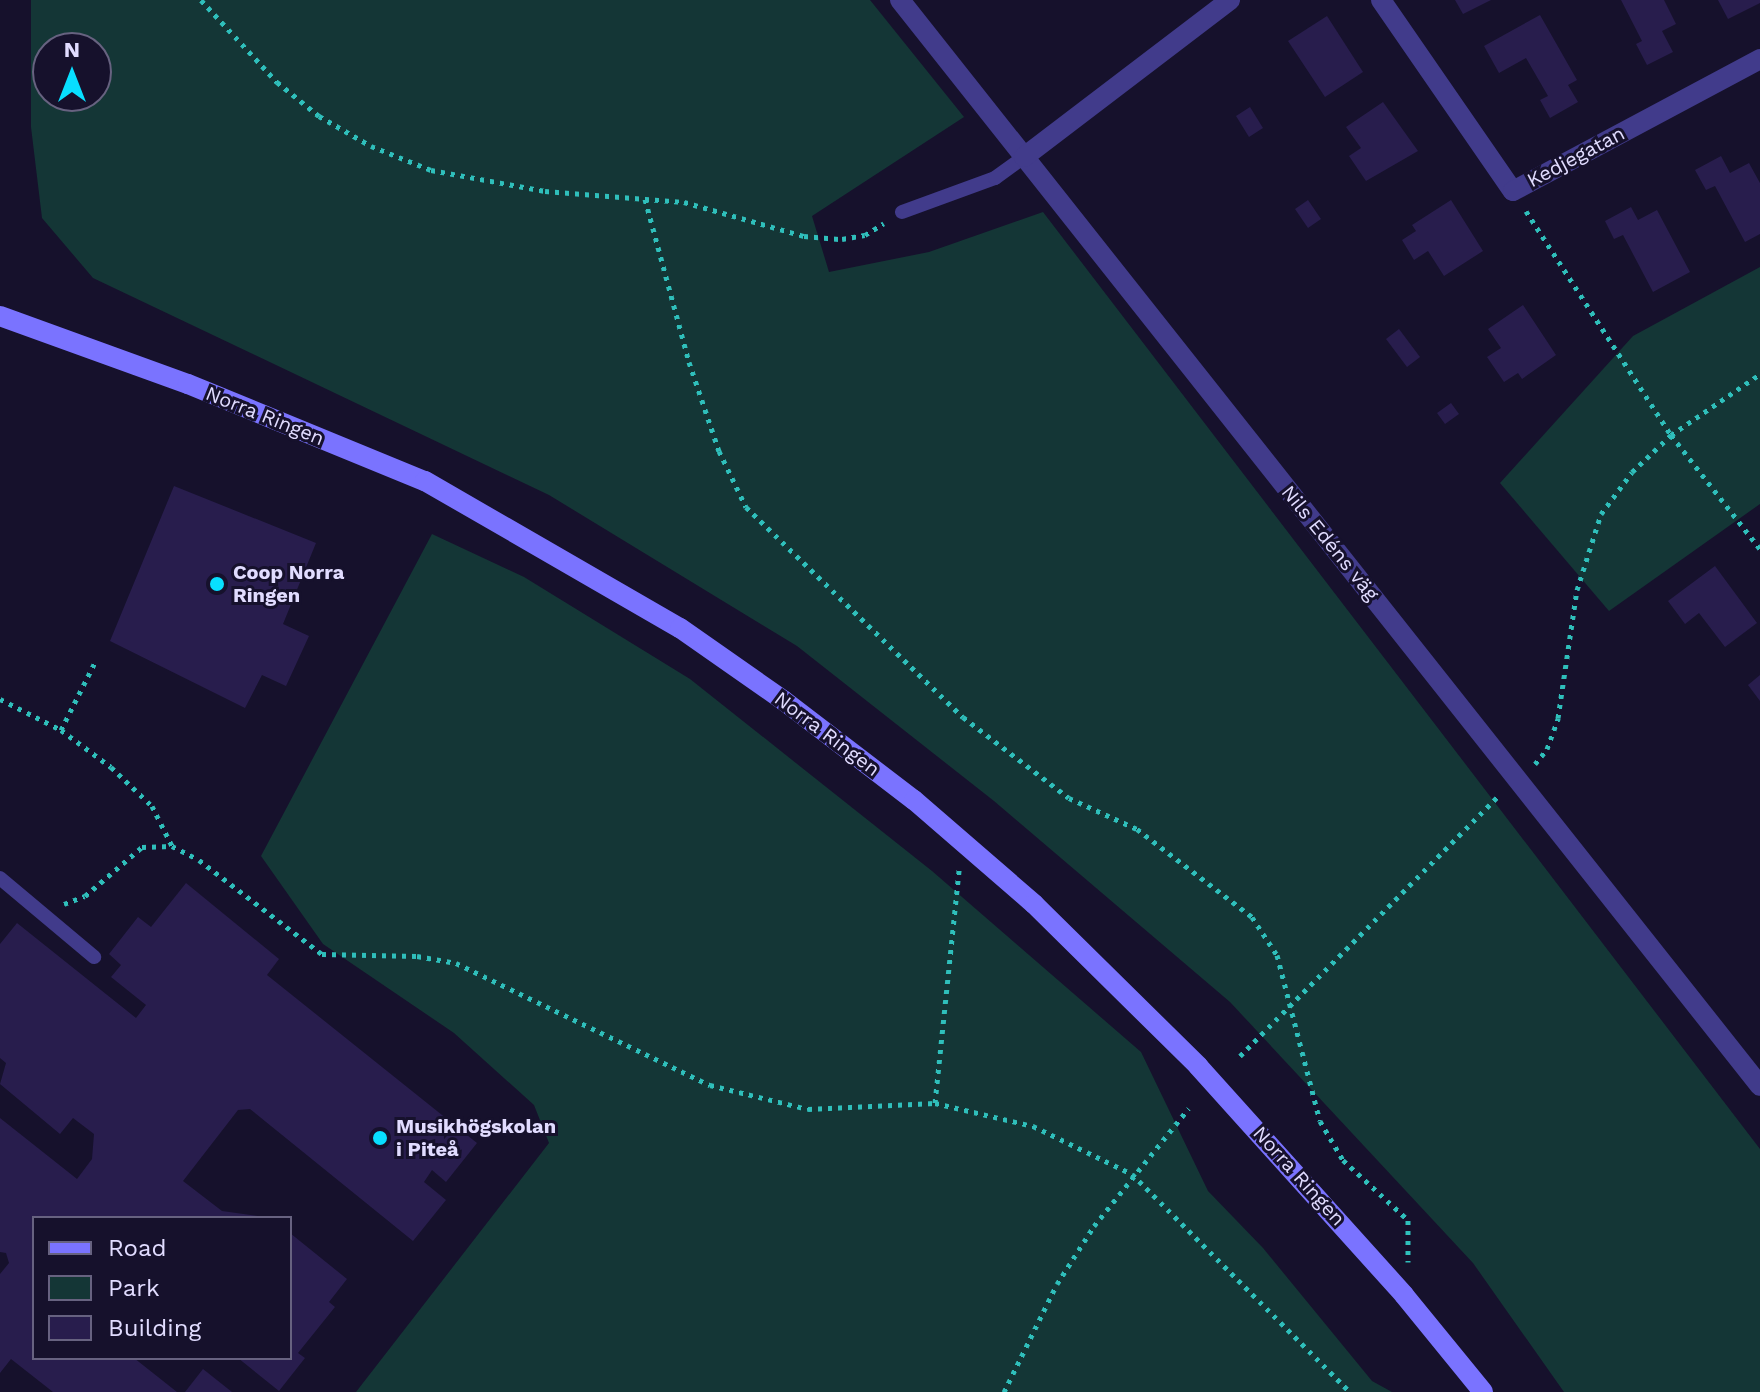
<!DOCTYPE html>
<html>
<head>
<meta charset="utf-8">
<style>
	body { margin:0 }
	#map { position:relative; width:1760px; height:1392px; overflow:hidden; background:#16112c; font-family:"Work Sans",sans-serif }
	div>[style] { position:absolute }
	.green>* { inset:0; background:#143636 }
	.building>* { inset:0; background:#281d4d }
	.path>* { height:5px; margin-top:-2.5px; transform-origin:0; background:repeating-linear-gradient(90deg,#2fbfbb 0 4px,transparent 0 10px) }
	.service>* { height:14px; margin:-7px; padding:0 7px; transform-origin:7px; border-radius:7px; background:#413b8b }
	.minor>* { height:20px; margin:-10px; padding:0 10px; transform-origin:10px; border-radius:10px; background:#413b8b }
	.secondary>* { height:20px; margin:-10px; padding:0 10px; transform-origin:10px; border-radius:10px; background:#7a73ff }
	.dots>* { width:22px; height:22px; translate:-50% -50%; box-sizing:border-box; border:4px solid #16112c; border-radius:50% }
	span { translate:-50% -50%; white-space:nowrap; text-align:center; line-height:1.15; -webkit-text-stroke:6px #16112c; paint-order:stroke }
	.street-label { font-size:20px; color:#e1dcff }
	.poi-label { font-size:20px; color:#e1dcff; font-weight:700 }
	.left { translate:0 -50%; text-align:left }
	.legend { position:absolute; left:32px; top:1216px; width:260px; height:144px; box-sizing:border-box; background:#16112c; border:2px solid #676280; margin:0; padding:10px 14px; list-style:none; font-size:24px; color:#e1dcff }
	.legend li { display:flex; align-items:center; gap:16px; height:40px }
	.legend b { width:40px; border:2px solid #676280 }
	.north { position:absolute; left:32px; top:32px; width:80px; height:80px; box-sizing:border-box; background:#16112c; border:2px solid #676280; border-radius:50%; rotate:0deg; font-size:22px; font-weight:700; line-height:32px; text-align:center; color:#e1dcff }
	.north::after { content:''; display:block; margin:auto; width:28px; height:36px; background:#08dfff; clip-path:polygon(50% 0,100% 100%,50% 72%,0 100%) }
</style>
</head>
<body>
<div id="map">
	<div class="green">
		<i style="clip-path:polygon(evenodd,31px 0,870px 0,964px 117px,812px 216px,829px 272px,929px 252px,1043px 212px,1760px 1149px,1760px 1392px,1564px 1392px,1473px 1263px,1230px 1002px,994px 801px,797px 646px,549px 495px,93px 278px,42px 218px,31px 127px,31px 0,96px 48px,96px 96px,48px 96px,48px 48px,96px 48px)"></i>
		<i style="clip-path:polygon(1760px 267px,1760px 504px,1609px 611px,1500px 483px,1633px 336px)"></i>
		<i style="clip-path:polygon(432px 534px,524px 577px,690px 679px,932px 871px,1141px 1052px,1208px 1191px,1263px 1248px,1372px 1381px,1392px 1392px,356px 1392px,549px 1143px,534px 1105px,454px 1033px,323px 944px,261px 856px)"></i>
	</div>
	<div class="building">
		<i style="clip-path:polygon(1455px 0,1491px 0,1463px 14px)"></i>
		<i style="clip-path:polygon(1621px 0,1664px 0,1676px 24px,1662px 31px,1673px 52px,1647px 65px,1636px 44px,1642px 41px)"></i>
		<i style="clip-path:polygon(1718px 0,1760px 0,1760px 3px,1728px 19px)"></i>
		<i style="clip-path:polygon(1540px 15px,1577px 80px,1568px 85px,1578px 102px,1550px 118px,1540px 100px,1548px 96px,1526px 58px,1499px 73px,1484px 46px)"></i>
		<i style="clip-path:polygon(1327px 16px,1363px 72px,1325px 97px,1288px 41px)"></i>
		<i style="clip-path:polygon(1383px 102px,1418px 151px,1366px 181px,1349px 156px,1361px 148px,1346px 127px)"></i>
		<i style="clip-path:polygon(1250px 107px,1263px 128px,1249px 137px,1236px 116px)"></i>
		<i style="clip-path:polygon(1721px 156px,1730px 173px,1749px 163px,1760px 183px,1760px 234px,1745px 242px,1715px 186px,1706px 190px,1695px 170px)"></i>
		<i style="clip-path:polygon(1308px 200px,1321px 219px,1308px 228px,1295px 209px)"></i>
		<i style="clip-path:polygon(1451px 200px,1483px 251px,1444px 276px,1428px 251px,1414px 260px,1402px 240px,1416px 231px,1412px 225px)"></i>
		<i style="clip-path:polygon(1631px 207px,1638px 220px,1657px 210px,1690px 272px,1653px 292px,1623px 235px,1614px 239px,1605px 221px)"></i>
		<i style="clip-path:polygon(1523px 305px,1556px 355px,1522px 379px,1518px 373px,1504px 382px,1487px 357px,1501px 348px,1488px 329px)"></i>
		<i style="clip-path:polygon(1399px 329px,1420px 357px,1407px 367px,1386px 339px)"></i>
		<i style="clip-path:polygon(1451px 403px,1459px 414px,1445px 424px,1437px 413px)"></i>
		<i style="clip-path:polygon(174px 486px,316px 543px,283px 624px,309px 636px,286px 686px,262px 675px,245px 708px,110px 641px)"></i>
		<i style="clip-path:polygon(1715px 566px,1757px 623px,1725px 647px,1699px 613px,1685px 624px,1668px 601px)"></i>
		<i style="clip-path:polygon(1760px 675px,1760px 701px,1748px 685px)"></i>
		<i style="clip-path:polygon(186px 883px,279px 959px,267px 975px,477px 1143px,446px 1182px,432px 1170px,424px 1182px,446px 1200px,413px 1241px,250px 1109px,238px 1110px,183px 1181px,222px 1211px,272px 1218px,34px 1218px,34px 1358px,134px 1358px,177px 1392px,53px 1392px,11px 1359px,0 1373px,0 1274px,9px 1263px,6px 1253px,0 1252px,0 1118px,77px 1179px,92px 1159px,94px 1134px,73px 1118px,60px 1134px,0 1084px,6px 1063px,0 1058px,0 944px,17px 923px,136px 1018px,146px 1005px,111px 977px,121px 965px,109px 954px,138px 917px,151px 927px)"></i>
		<i style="clip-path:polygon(290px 1233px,347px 1279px,329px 1302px,335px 1307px,298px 1353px,305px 1358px,279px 1391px,238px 1358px,290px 1358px)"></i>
		<i style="clip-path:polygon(203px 1369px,232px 1392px,185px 1392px)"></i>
	</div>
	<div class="path">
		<i style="left:201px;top:0;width:112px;rotate:47.2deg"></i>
		<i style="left:277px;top:82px;width:54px;rotate:39deg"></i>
		<i style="left:319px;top:116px;width:60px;rotate:30deg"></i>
		<i style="left:371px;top:146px;width:65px;rotate:21.8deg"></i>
		<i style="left:431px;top:170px;width:116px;rotate:10.4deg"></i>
		<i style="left:545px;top:191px;width:139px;rotate:4.5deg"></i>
		<i style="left:684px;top:202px;width:125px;rotate:15.8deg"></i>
		<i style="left:804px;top:236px;width:38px;rotate:5deg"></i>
		<i style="left:842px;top:239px;width:23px;rotate:-10deg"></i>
		<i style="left:865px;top:235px;width:22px;rotate:-32deg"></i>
		<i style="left:645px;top:199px;width:169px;rotate:74.9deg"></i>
		<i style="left:689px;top:362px;width:94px;rotate:71.4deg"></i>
		<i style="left:719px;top:451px;width:62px;rotate:64.3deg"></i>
		<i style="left:746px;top:507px;width:302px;rotate:44.1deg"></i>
		<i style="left:963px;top:717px;width:133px;rotate:37.4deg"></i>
		<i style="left:1069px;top:798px;width:75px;rotate:24.5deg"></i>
		<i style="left:1137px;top:829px;width:145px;rotate:37.4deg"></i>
		<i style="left:1252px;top:917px;width:45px;rotate:56.7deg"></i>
		<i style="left:1277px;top:955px;width:171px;rotate:75.5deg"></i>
		<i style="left:1320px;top:1121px;width:45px;rotate:59.5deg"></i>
		<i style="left:1343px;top:1160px;width:88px;rotate:42.7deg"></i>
		<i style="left:1408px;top:1220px;width:42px;rotate:90deg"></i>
		<i style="left:1526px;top:211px;width:267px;rotate:57.1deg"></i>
		<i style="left:1671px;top:435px;width:145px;rotate:52deg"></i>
		<i style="left:0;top:699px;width:68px;rotate:26.9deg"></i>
		<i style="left:61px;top:730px;width:62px;rotate:36.5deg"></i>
		<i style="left:111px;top:767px;width:57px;rotate:43.6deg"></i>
		<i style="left:152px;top:806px;width:45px;rotate:63.4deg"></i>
		<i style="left:61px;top:730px;width:76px;rotate:-63.4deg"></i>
		<i style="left:1535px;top:764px;width:19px;rotate:-51deg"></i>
		<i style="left:1547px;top:749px;width:33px;rotate:-70deg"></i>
		<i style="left:1558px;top:718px;width:129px;rotate:-81.6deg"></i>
		<i style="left:1577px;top:590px;width:80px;rotate:-72.5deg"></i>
		<i style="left:1601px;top:514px;width:52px;rotate:-53.6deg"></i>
		<i style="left:1632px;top:472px;width:54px;rotate:-43.5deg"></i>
		<i style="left:1671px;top:435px;width:108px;rotate:-34.4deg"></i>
		<i style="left:64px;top:904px;width:22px;rotate:-21deg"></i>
		<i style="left:85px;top:896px;width:75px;rotate:-40.7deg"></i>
		<i style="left:142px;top:847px;width:30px;rotate:-2deg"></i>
		<i style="left:172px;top:846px;width:30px;rotate:27deg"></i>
		<i style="left:199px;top:860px;width:155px;rotate:37.4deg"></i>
		<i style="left:322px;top:954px;width:95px;rotate:1.2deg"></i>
		<i style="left:417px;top:956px;width:40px;rotate:10deg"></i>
		<i style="left:456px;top:963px;width:282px;rotate:25.7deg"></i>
		<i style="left:710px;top:1085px;width:101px;rotate:13.8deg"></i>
		<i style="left:808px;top:1109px;width:127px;rotate:-2.7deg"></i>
		<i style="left:935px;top:1103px;width:101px;rotate:13.2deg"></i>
		<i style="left:1033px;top:1126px;width:110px;rotate:25.9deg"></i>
		<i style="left:1132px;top:1174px;width:308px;rotate:45deg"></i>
		<i style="left:1240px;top:1056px;width:369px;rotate:-45.2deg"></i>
		<i style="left:935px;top:1103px;width:235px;rotate:-84.1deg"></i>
		<i style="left:1004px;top:1392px;width:120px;rotate:-63.9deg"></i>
		<i style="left:1057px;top:1284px;width:69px;rotate:-57.5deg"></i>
		<i style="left:1094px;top:1226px;width:151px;rotate:-51.2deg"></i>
	</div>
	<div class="service">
		<i style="left:902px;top:212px;width:99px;rotate:-20.1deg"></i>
		<i style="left:995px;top:178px;width:36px;rotate:-36deg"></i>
		<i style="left:0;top:878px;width:123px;rotate:40deg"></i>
	</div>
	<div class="minor">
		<i style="left:900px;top:0;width:1385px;rotate:51.62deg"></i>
		<i style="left:1381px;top:0;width:232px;rotate:55.4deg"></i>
		<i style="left:1513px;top:191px;width:280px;rotate:-28.1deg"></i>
		<i style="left:1024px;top:157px;width:259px;rotate:-37.3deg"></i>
	</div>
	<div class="secondary">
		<i style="left:0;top:316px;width:200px;rotate:19.9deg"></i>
		<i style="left:188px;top:384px;width:256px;rotate:22.3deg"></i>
		<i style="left:425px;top:481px;width:294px;rotate:30deg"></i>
		<i style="left:680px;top:628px;width:126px;rotate:35deg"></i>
		<i style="left:783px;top:700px;width:165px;rotate:37.4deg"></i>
		<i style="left:914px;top:800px;width:159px;rotate:40.9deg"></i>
		<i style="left:1034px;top:904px;width:231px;rotate:44.6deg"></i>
		<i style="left:1198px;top:1066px;width:308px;rotate:48deg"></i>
		<i style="left:1404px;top:1295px;width:125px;rotate:50.8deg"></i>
	</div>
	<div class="dots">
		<i style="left:217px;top:584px;background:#08dfff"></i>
		<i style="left:380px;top:1138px;background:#08dfff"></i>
	</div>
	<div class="street-label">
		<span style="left:1576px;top:157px;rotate:-28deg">Kedjegatan</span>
		<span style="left:265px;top:416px;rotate:22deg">Norra Ringen</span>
		<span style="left:1330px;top:543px;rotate:51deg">Nils Edéns väg</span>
		<span style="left:827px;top:734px;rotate:37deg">Norra Ringen</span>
		<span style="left:1299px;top:1176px;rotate:48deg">Norra Ringen</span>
	</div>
	<div class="poi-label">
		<span class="left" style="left:233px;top:584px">Coop Norra<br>Ringen</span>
		<span class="left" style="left:396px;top:1138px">Musikhögskolan<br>i Piteå</span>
	</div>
	<ul class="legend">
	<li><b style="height:10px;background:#7a73ff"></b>Road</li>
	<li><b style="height:22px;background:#143636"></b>Park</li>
	<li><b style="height:22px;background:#281d4d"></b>Building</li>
	</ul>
	<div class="north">N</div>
</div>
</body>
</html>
